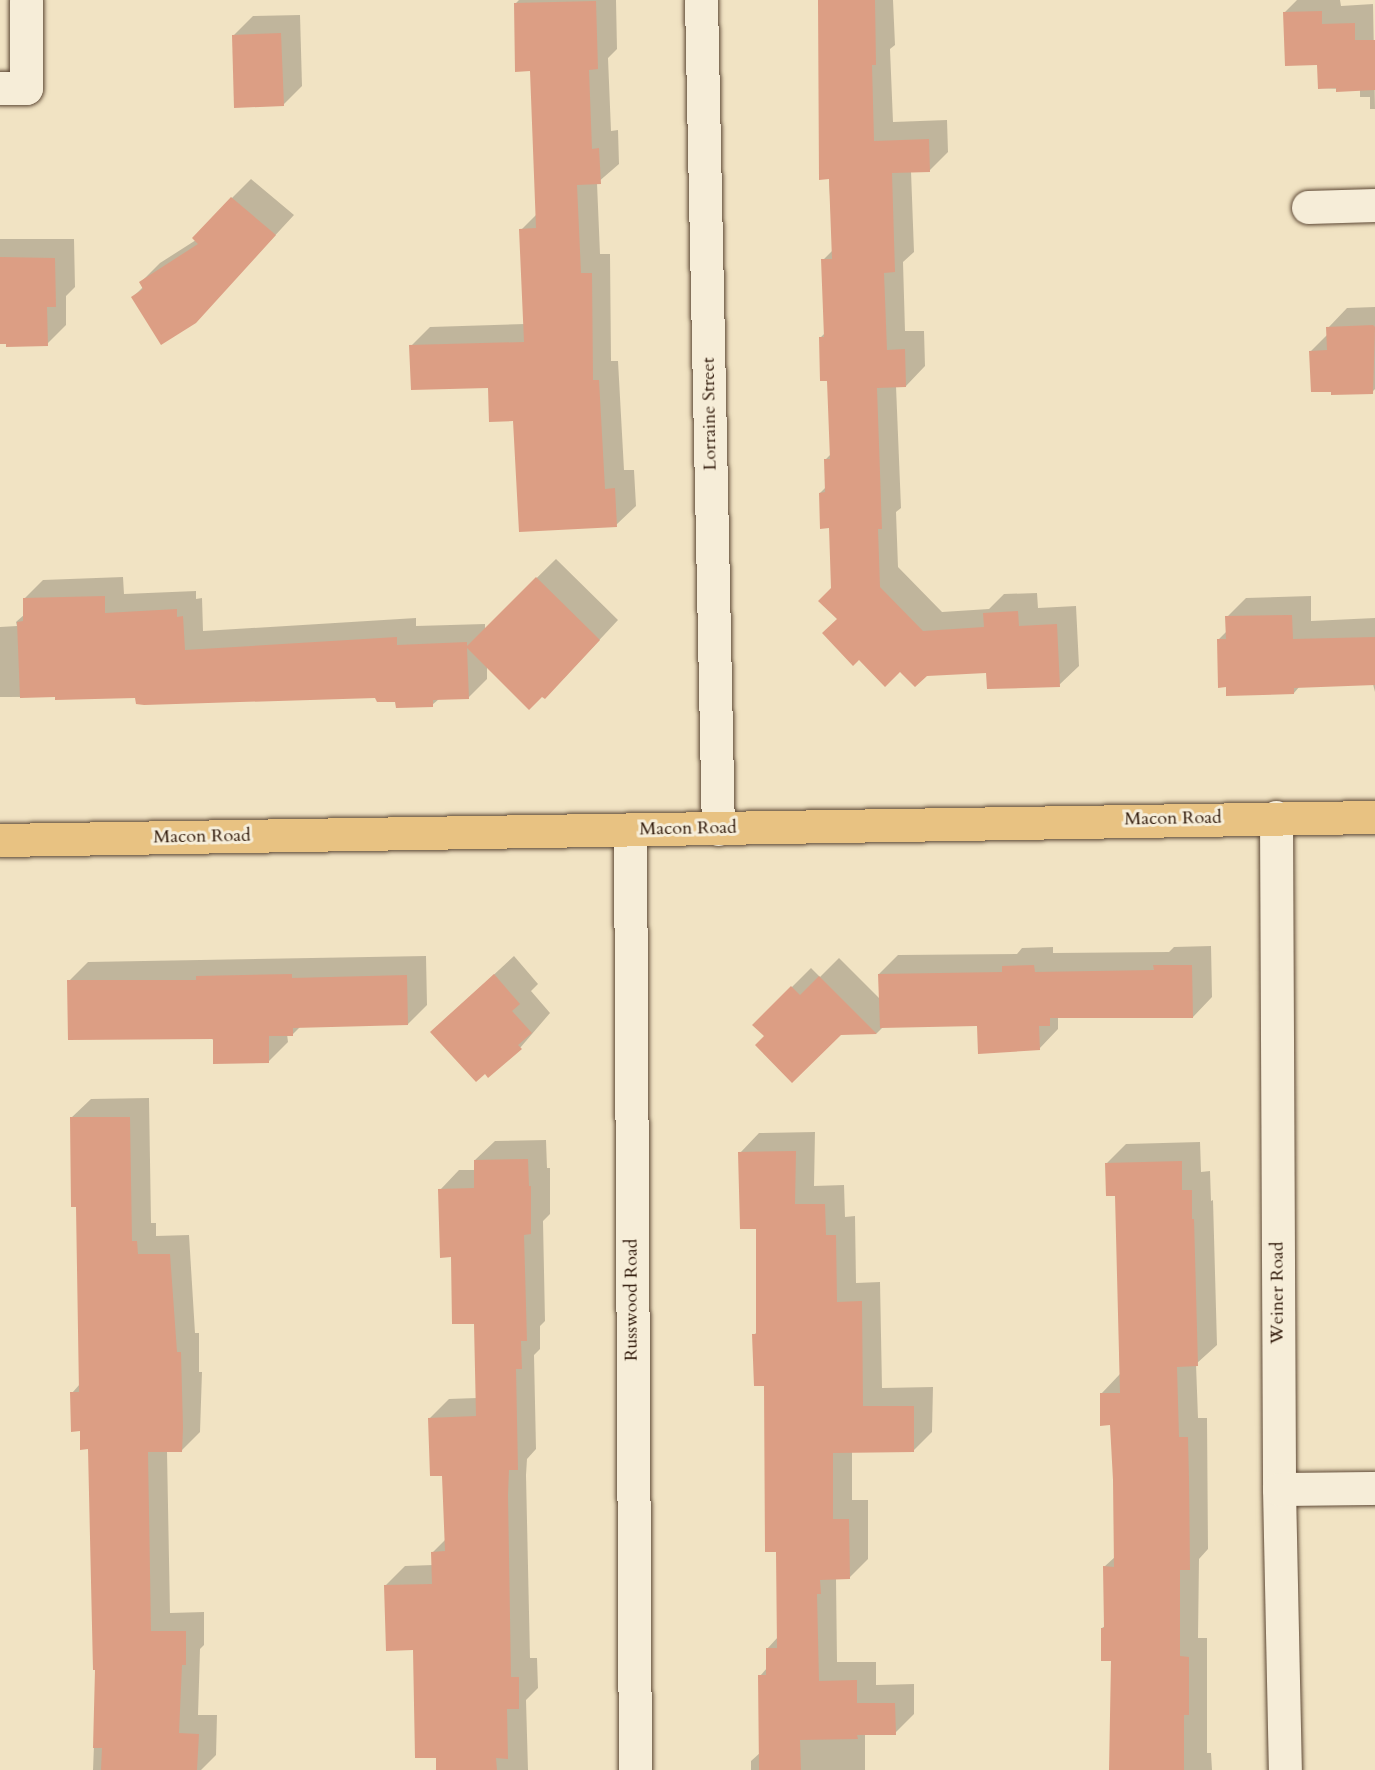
<!DOCTYPE html>
<html>
<head>
<meta charset="utf-8">
<style>
	body { margin:0 }
	#map { position:relative; width:1375px; height:1770px; overflow:hidden; background:#f1e3c3; font-family:Cardo,serif }
	div>[style] { position:absolute }
	.shadow>* { inset:0; background:#0003 }
	.building>* { inset:0; background:#dc9e84 }
	.roads { filter:drop-shadow(0 0 2px #5d4835) drop-shadow(0 0 2px #5d4835) }
	.minor>* { height:33px; margin:-16.5px; padding:0 16.5px; transform-origin:16.5px; border-radius:16.5px; background:#f6edd8 }
	.major>* { height:33px; margin:-16.5px; padding:0 16.5px; transform-origin:16.5px; border-radius:16.5px; background:#e8c282 }
	span { translate:-50% -50%; white-space:nowrap; text-align:center; line-height:1.15; -webkit-text-stroke:6px #f6edd8; paint-order:stroke }
	.street-label { font-size:18px; color:#2c1506 }
</style>
</head>
<body>
<div id="map">
	<div class="shadow">
		<i style="clip-path:polygon(519px 0,616px 0,617px 49px,608px 58px,611px 131px,618px 130px,619px 164px,597px 183px,600px 254px,610px 254px,611px 361px,618px 361px,624px 470px,634px 470px,636px 506px,616px 525px,515px 419px,490px 386px,411px 346px,430px 327px,525px 324px,521px 230px,537px 214px,532px 70px,516px 3px)"></i>
		<i style="clip-path:polygon(819px 0,893px 0,895px 45px,890px 49px,893px 122px,947px 120px,948px 152px,929px 171px,911px 171px,914px 252px,903px 262px,905px 331px,924px 331px,925px 366px,906px 386px,896px 386px,901px 508px,896px 512px,898px 567px,942px 612px,989px 609px,1004px 594px,1037px 593px,1038px 608px,1076px 606px,1079px 666px,1059px 685px,988px 672px,900px 669px,839px 619px,833px 588px,830px 527px,820px 493px,827px 486px,826px 459px,831px 454px,829px 379px,820px 338px,825px 333px,823px 260px,833px 250px)"></i>
		<i style="clip-path:polygon(1297px 0,1340px 0,1341px 6px,1373px 4px,1375px 109px,1370px 109px,1370px 97px,1360px 97px,1360px 90px,1320px 88px,1318px 63px,1284px 13px)"></i>
		<i style="clip-path:polygon(300px 15px,302px 86px,283px 105px,234px 35px,253px 16px)"></i>
		<i style="clip-path:polygon(251px 179px,294px 215px,195px 322px,133px 297px,144px 286px,141px 282px,160px 263px,196px 240px,222px 208px)"></i>
		<i style="clip-path:polygon(0 239px,74px 239px,75px 287px,66px 296px,66px 325px,47px 344px,0 342px)"></i>
		<i style="clip-path:polygon(1375px 307px,1375px 389px,1372px 392px,1311px 351px,1328px 334px,1328px 328px,1347px 308px)"></i>
		<i style="clip-path:polygon(556px 559px,618px 620px,564px 678px,487px 665px,487px 679px,468px 698px,439px 699px,432px 705px,376px 696px,0 697px,0 627px,17px 626px,16px 622px,25px 614px,24px 599px,43px 580px,123px 577px,124px 594px,196px 591px,196px 599px,202px 598px,203px 631px,416px 618px,416px 626px,485px 624px,485px 629px)"></i>
		<i style="clip-path:polygon(1311px 596px,1311px 621px,1375px 618px,1375px 692px,1373px 684px,1300px 686px,1294px 693px,1218px 640px,1227px 631px,1227px 617px,1246px 598px)"></i>
		<i style="clip-path:polygon(1211px 946px,1212px 997px,1193px 1017px,1058px 1017px,1058px 1029px,1039px 1049px,978px 1025px,883px 1027px,877px 1033px,766px 1036px,754px 1025px,811px 968px,820px 977px,839px 958px,880px 999px,879px 974px,898px 955px,1017px 954px,1022px 948px,1053px 947px,1053px 953px,1169px 952px,1174px 947px)"></i>
		<i style="clip-path:polygon(426px 956px,427px 1005px,408px 1024px,301px 1026px,293px 1034px,287px 1034px,288px 1042px,268px 1062px,69px 981px,88px 962px)"></i>
		<i style="clip-path:polygon(514px 956px,538px 984px,531px 991px,550px 1013px,520px 1048px,432px 1032px)"></i>
		<i style="clip-path:polygon(149px 1098px,151px 1223px,156px 1223px,156px 1236px,189px 1235px,195px 1333px,199px 1333px,199px 1372px,202px 1372px,200px 1432px,181px 1451px,167px 1451px,170px 1613px,204px 1612px,204px 1645px,200px 1649px,198px 1715px,217px 1715px,216px 1755px,201px 1770px,93px 1770px,97px 1668px,89px 1448px,72px 1393px,80px 1384px,78px 1206px,71px 1118px,91px 1099px)"></i>
		<i style="clip-path:polygon(815px 1132px,814px 1186px,844px 1185px,845px 1217px,855px 1216px,856px 1283px,880px 1282px,882px 1388px,933px 1387px,932px 1432px,913px 1451px,852px 1451px,852px 1500px,868px 1500px,868px 1559px,849px 1578px,836px 1578px,837px 1662px,876px 1662px,876px 1685px,914px 1684px,914px 1714px,895px 1733px,865px 1733px,865px 1770px,751px 1770px,751px 1761px,761px 1752px,760px 1676px,767px 1668px,767px 1649px,778px 1637px,778px 1551px,765px 1384px,754px 1335px,758px 1331px,757px 1228px,740px 1153px,759px 1133px)"></i>
		<i style="clip-path:polygon(546px 1140px,547px 1168px,550px 1168px,550px 1214px,543px 1221px,545px 1321px,540px 1326px,540px 1349px,534px 1355px,536px 1449px,527px 1459px,526px 1475px,530px 1658px,537px 1658px,538px 1688px,526px 1700px,528px 1770px,438px 1770px,438px 1757px,414px 1648px,386px 1585px,405px 1566px,433px 1565px,433px 1552px,446px 1539px,443px 1474px,430px 1418px,449px 1399px,477px 1398px,475px 1322px,452px 1256px,440px 1190px,459px 1170px,475px 1170px,475px 1160px,495px 1141px)"></i>
		<i style="clip-path:polygon(1200px 1142px,1201px 1172px,1210px 1171px,1211px 1201px,1213px 1200px,1217px 1345px,1196px 1364px,1198px 1418px,1207px 1418px,1208px 1549px,1199px 1559px,1198px 1638px,1207px 1638px,1207px 1753px,1211px 1753px,1212px 1770px,1111px 1770px,1113px 1660px,1102px 1628px,1105px 1626px,1104px 1567px,1116px 1556px,1112px 1424px,1101px 1394px,1120px 1374px,1117px 1195px,1107px 1163px,1126px 1144px)"></i>
	</div>
	<div class="building">
		<i style="clip-path:polygon(818px 0,875px 0,876px 65px,872px 65px,874px 141px,929px 139px,930px 172px,892px 173px,895px 272px,884px 273px,887px 350px,905px 349px,906px 387px,877px 388px,882px 529px,878px 529px,880px 587px,923px 631px,984px 627px,983px 613px,1018px 611px,1019px 626px,1057px 624px,1060px 687px,987px 689px,986px 673px,927px 676px,915px 687px,900px 672px,885px 687px,859px 660px,853px 666px,822px 633px,837px 619px,818px 601px,831px 588px,829px 528px,820px 529px,819px 493px,825px 492px,824px 459px,830px 459px,827px 381px,820px 381px,819px 337px,824px 337px,821px 259px,832px 259px,829px 179px,819px 180px)"></i>
		<i style="clip-path:polygon(596px 1px,598px 69px,589px 70px,592px 149px,599px 148px,601px 184px,577px 185px,581px 273px,592px 273px,593px 380px,599px 380px,605px 489px,615px 488px,617px 527px,519px 532px,513px 421px,489px 422px,488px 388px,411px 390px,409px 345px,524px 342px,519px 229px,536px 228px,530px 71px,515px 72px,514px 3px)"></i>
		<i style="clip-path:polygon(1322px 11px,1322px 24px,1355px 23px,1355px 40px,1375px 40px,1375px 90px,1336px 92px,1336px 88px,1318px 89px,1317px 65px,1285px 66px,1283px 12px)"></i>
		<i style="clip-path:polygon(281px 33px,284px 106px,234px 108px,232px 35px)"></i>
		<i style="clip-path:polygon(231px 197px,276px 235px,196px 323px,161px 345px,131px 297px,143px 289px,139px 282px,198px 244px,192px 238px)"></i>
		<i style="clip-path:polygon(0 257px,55px 258px,56px 307px,47px 307px,48px 346px,6px 347px,6px 344px,0 344px)"></i>
		<i style="clip-path:polygon(1373px 325px,1375px 327px,1373px 394px,1331px 395px,1331px 392px,1311px 392px,1309px 351px,1327px 350px,1326px 327px)"></i>
		<i style="clip-path:polygon(536px 577px,600px 640px,545px 699px,542px 697px,529px 710px,467px 648px,469px 699px,433px 700px,433px 707px,396px 708px,395px 702px,377px 702px,375px 698px,144px 705px,136px 704px,135px 698px,55px 700px,55px 697px,20px 698px,17px 622px,23px 621px,23px 598px,105px 596px,105px 613px,177px 609px,177px 617px,183px 616px,185px 650px,397px 637px,397px 645px,467px 642px,467px 646px)"></i>
		<i style="clip-path:polygon(1292px 615px,1293px 639px,1375px 637px,1375px 685px,1294px 688px,1294px 694px,1226px 696px,1226px 687px,1218px 688px,1217px 639px,1226px 639px,1225px 616px)"></i>
		<i style="clip-path:polygon(1034px 965px,1035px 972px,1154px 970px,1153px 965px,1192px 965px,1193px 1018px,1050px 1018px,1050px 1026px,1039px 1026px,1040px 1050px,978px 1054px,977px 1026px,880px 1028px,878px 974px,1002px 972px,1002px 966px)"></i>
		<i style="clip-path:polygon(292px 974px,292px 978px,407px 975px,408px 1025px,293px 1028px,293px 1036px,269px 1036px,269px 1063px,213px 1064px,213px 1039px,68px 1040px,67px 980px,196px 980px,196px 976px)"></i>
		<i style="clip-path:polygon(494px 974px,520px 1004px,512px 1011px,532px 1033px,518px 1045px,522px 1049px,488px 1078px,485px 1074px,476px 1082px,430px 1032px)"></i>
		<i style="clip-path:polygon(819px 976px,877px 1034px,841px 1035px,792px 1083px,755px 1045px,764px 1036px,752px 1025px,791px 986px,800px 995px)"></i>
		<i style="clip-path:polygon(70px 1117px,130px 1117px,132px 1241px,137px 1241px,138px 1254px,170px 1254px,177px 1352px,181px 1352px,183px 1428px,182px 1452px,148px 1452px,151px 1631px,186px 1631px,186px 1665px,182px 1665px,179px 1733px,199px 1734px,197px 1770px,101px 1770px,102px 1748px,93px 1748px,95px 1670px,93px 1670px,88px 1449px,80px 1450px,80px 1431px,71px 1432px,70px 1392px,79px 1392px,76px 1207px,71px 1207px)"></i>
		<i style="clip-path:polygon(796px 1151px,795px 1204px,825px 1204px,826px 1235px,836px 1235px,837px 1302px,862px 1301px,863px 1406px,914px 1406px,914px 1452px,833px 1453px,833px 1519px,849px 1519px,850px 1579px,820px 1580px,821px 1594px,817px 1594px,819px 1681px,857px 1680px,857px 1703px,895px 1703px,896px 1735px,857px 1735px,858px 1739px,800px 1740px,801px 1770px,759px 1770px,758px 1675px,766px 1675px,766px 1648px,777px 1648px,776px 1552px,765px 1552px,764px 1386px,754px 1386px,752px 1334px,756px 1334px,756px 1229px,740px 1229px,738px 1152px)"></i>
		<i style="clip-path:polygon(528px 1159px,529px 1186px,531px 1186px,531px 1234px,524px 1235px,527px 1341px,521px 1341px,522px 1369px,516px 1369px,518px 1470px,509px 1470px,508px 1495px,511px 1677px,519px 1677px,519px 1709px,507px 1709px,508px 1759px,496px 1758px,497px 1770px,436px 1770px,436px 1758px,415px 1758px,413px 1650px,386px 1651px,384px 1585px,432px 1584px,431px 1552px,445px 1551px,442px 1476px,430px 1476px,428px 1418px,476px 1416px,474px 1324px,452px 1324px,451px 1257px,440px 1258px,438px 1189px,474px 1188px,474px 1160px)"></i>
		<i style="clip-path:polygon(1182px 1161px,1182px 1190px,1192px 1190px,1192px 1219px,1194px 1219px,1198px 1366px,1177px 1367px,1179px 1437px,1188px 1437px,1189px 1478px,1190px 1570px,1180px 1570px,1180px 1656px,1189px 1657px,1189px 1715px,1184px 1715px,1184px 1770px,1109px 1770px,1111px 1661px,1101px 1661px,1101px 1628px,1104px 1628px,1103px 1566px,1114px 1567px,1113px 1480px,1110px 1425px,1100px 1426px,1100px 1393px,1120px 1393px,1115px 1196px,1106px 1196px,1105px 1163px)"></i>
	</div>
	<div class="roads">
		<div class="minor">
			<i style="left:701px;top:0;width:829px;rotate:88.83deg"></i>
			<i style="left:0;top:88px;width:26px"></i>
			<i style="left:26px;top:88px;width:88px;rotate:-90deg"></i>
			<i style="left:1308px;top:207px;width:67px;rotate:-1.7deg"></i>
			<i style="left:1276px;top:817px;width:672px;rotate:89.74deg"></i>
			<i style="left:1279px;top:1489px;width:281px;rotate:88.8deg"></i>
			<i style="left:630px;top:830px;width:940px;rotate:89.7deg"></i>
			<i style="left:1279px;top:1489px;width:96px;rotate:-0.6deg"></i>
		</div>
		<div class="major">
			<i style="left:0;top:840px;width:1375px;rotate:-0.96deg"></i>
		</div>
	</div>
	<div class="street-label">
		<span style="left:710px;top:414px;rotate:-91deg">Lorraine Street</span>
		<span style="left:1173px;top:819px;rotate:-1deg">Macon Road</span>
		<span style="left:688px;top:829px;rotate:-1deg">Macon Road</span>
		<span style="left:202px;top:837px;rotate:-1deg">Macon Road</span>
		<span style="left:1278px;top:1293px;rotate:-90deg">Weiner Road</span>
		<span style="left:632px;top:1300px;rotate:-90deg">Russwood Road</span>
	</div>
</div>
</body>
</html>
